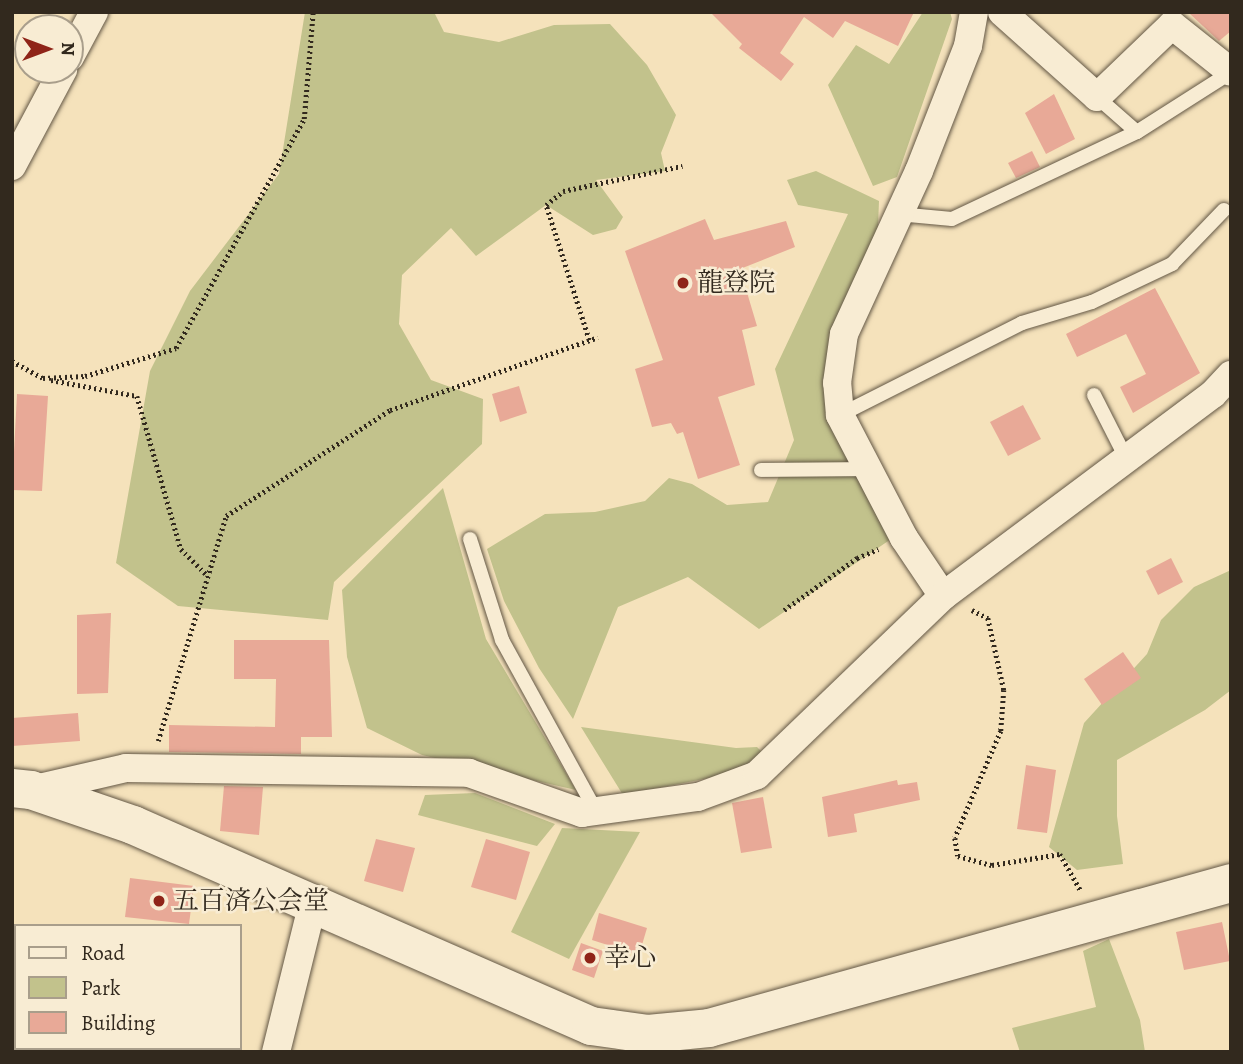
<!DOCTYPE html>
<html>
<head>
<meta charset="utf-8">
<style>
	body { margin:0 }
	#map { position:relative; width:1243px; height:1064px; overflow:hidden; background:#f5e2bb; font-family:Alegreya,"Noto Serif JP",serif }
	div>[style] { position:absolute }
	.green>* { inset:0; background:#c2c28c }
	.building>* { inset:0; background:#e8a997 }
	.path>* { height:4.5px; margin-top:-2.25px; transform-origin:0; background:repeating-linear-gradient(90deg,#32291e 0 2px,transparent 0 5.5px) }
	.roads { filter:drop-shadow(0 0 2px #635745) drop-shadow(0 0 2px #635745) }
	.lane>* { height:14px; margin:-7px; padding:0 7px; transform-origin:7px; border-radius:7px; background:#f8ecd3 }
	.street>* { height:28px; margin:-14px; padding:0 14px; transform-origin:14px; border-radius:14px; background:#f8ecd3 }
	.secondary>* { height:38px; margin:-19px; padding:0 19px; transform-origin:19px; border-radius:19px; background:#f8ecd3 }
	.dots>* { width:19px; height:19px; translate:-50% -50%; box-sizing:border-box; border:4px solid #f8ecd3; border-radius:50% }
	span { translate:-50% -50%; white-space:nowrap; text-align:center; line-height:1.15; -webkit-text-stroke:5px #f8ecd3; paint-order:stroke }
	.poi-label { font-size:26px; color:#32291e }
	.left { translate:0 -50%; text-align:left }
	.frame { position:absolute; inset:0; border:14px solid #32291e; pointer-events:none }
	.legend { position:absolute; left:14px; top:924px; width:228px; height:126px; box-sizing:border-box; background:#f8ecd3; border:2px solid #a99e8b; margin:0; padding:9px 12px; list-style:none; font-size:21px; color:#32291e }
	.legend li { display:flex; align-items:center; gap:14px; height:35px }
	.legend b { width:35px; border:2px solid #a99e8b }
	.north { position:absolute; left:14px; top:14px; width:70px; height:70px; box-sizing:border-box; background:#f8ecd3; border:2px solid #a99e8b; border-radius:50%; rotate:90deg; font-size:19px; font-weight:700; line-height:28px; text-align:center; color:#32291e }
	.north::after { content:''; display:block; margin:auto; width:24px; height:32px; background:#8f2418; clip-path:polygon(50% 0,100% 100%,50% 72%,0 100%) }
</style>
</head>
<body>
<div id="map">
	<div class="green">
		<i style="clip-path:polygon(305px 12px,434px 12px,444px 32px,499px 42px,554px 25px,610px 24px,647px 65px,676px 115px,661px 153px,665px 171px,596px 180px,623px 217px,616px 229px,593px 235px,546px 205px,476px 256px,451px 228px,402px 275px,399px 324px,431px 380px,483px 399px,482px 444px,334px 582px,328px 620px,178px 606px,116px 563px,150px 371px,190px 291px,279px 174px)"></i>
		<i style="clip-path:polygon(923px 12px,950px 12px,952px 19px,897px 177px,873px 186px,828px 85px,856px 45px,889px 64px)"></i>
		<i style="clip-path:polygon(816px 171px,879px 201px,877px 251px,833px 382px,897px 535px,759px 629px,688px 577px,618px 607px,573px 719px,539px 668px,504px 601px,487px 549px,545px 514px,595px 512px,645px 501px,669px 478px,692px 484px,727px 505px,768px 502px,794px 440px,775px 369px,848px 214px,798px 205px,787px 180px)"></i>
		<i style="clip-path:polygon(443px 488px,486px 639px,576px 790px,422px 755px,367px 728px,347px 657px,342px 590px)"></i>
		<i style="clip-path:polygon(1231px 570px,1231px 690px,1205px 710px,1117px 760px,1117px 816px,1123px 864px,1077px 870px,1049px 847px,1084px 723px,1147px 654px,1161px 620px,1194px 587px)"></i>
		<i style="clip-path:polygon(581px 727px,736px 748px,757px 747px,766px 756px,729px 774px,623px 795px)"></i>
		<i style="clip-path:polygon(475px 793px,555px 824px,537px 846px,418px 815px,425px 795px)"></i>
		<i style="clip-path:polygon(562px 828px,640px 832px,569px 959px,511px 932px)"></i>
		<i style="clip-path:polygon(1109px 939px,1140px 1020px,1145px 1052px,1020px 1052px,1012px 1028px,1096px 1007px,1083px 951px)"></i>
	</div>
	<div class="building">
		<i style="clip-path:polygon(710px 12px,914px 12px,898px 46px,845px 21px,833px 38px,804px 17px,780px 53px,794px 64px,781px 81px,739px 48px,742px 44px)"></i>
		<i style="clip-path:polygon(1188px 12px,1231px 12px,1231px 31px,1219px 41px)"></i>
		<i style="clip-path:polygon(1054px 94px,1075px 139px,1046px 154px,1025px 113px)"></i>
		<i style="clip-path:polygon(1032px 151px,1040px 167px,1016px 178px,1008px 163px)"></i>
		<i style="clip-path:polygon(705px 219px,714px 240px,786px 221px,795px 247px,740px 269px,757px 326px,742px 330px,755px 385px,718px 397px,740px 465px,698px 479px,683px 432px,677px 434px,671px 423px,652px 427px,635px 369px,663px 360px,625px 251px)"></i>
		<i style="clip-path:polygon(1155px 288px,1200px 373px,1133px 413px,1120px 387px,1146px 374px,1126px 334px,1077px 357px,1066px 334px)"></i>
		<i style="clip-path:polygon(519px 386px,527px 413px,500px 422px,492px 394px)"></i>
		<i style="clip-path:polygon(17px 394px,48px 396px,42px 491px,12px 490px)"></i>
		<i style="clip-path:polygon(1023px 405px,1041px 439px,1008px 456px,990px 422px)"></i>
		<i style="clip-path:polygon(1171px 558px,1183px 582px,1158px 595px,1146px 571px)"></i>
		<i style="clip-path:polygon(111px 613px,108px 693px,77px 694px,77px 615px)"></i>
		<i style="clip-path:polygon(234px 640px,329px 640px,332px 737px,301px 737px,301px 754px,169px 752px,169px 725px,275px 727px,276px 679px,234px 679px)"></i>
		<i style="clip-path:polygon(1123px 652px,1141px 678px,1102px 705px,1084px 679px)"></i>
		<i style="clip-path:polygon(78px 713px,80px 741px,12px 746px,12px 718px)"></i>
		<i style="clip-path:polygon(1026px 765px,1056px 770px,1047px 833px,1017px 829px)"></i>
		<i style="clip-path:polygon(897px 780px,898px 785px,917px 782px,920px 800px,854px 814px,857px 832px,828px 837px,822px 797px)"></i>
		<i style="clip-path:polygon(224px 786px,263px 787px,259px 835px,220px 831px)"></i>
		<i style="clip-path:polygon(763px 797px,772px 848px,741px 853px,732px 803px)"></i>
		<i style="clip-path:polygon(376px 839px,415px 848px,403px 892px,364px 881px)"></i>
		<i style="clip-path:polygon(486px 839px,530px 852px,516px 900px,471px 887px)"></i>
		<i style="clip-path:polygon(130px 878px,194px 886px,189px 924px,125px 917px)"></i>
		<i style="clip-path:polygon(599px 913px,647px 928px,639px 955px,592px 940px)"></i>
		<i style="clip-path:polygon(1222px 922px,1230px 961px,1184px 970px,1176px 932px)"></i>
		<i style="clip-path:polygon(581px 943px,603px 951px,594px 978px,572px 970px)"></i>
	</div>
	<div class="path">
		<i style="left:589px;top:340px;width:142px;rotate:-107.7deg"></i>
		<i style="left:546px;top:205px;width:22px;rotate:-39deg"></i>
		<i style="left:563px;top:191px;width:122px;rotate:-11.9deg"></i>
		<i style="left:12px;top:361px;width:35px;rotate:29deg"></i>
		<i style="left:43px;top:378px;width:42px;rotate:-2.7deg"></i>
		<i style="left:85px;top:376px;width:95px;rotate:-17.1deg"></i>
		<i style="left:176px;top:348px;width:262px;rotate:-60.8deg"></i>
		<i style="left:304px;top:119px;width:107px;rotate:-85.2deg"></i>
		<i style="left:51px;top:380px;width:87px;rotate:10.5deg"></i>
		<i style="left:137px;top:396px;width:159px;rotate:74deg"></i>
		<i style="left:181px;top:549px;width:35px;rotate:45deg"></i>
		<i style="left:784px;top:610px;width:90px;rotate:-35.5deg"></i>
		<i style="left:857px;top:558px;width:23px;rotate:-23deg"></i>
		<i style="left:972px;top:610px;width:18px;rotate:27deg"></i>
		<i style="left:988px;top:618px;width:74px;rotate:77.5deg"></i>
		<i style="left:1004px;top:690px;width:41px;rotate:94.2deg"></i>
		<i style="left:1001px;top:731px;width:116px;rotate:113.3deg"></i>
		<i style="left:955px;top:838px;width:18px;rotate:81deg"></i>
		<i style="left:958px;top:856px;width:35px;rotate:15deg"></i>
		<i style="left:992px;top:865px;width:69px;rotate:-9.2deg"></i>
		<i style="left:1060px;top:854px;width:43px;rotate:60.4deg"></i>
		<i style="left:158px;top:741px;width:235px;rotate:-73.2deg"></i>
		<i style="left:226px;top:516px;width:195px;rotate:-32.9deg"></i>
		<i style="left:390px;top:410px;width:220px;rotate:-19.3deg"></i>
	</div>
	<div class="roads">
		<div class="lane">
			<i style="left:1097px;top:97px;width:53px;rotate:41.2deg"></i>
			<i style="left:898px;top:214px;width:54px;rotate:5.3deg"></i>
			<i style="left:952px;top:219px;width:204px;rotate:-25.2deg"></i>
			<i style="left:1137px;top:132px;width:108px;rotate:-32.5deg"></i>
			<i style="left:1094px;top:395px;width:68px;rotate:63.1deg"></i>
			<i style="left:840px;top:415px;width:204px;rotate:-26.8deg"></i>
			<i style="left:1022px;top:323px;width:73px;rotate:-16.7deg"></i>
			<i style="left:1092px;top:302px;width:89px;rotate:-25.4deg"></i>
			<i style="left:1172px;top:264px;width:75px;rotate:-46.1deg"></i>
			<i style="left:761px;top:470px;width:107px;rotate:-0.5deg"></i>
			<i style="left:470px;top:539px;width:106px;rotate:72.4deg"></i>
			<i style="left:502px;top:640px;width:195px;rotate:61.2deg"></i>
		</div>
		<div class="street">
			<i style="left:1002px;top:12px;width:127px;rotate:41.8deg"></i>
			<i style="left:1097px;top:97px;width:104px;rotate:-43.8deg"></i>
			<i style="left:1172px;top:25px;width:75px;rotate:38.5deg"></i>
			<i style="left:70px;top:57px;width:51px;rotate:-61.9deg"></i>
			<i style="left:12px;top:166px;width:109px;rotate:-62deg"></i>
			<i style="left:943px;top:596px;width:70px;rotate:-123.9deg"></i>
			<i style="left:904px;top:538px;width:139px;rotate:-117.5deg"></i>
			<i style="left:840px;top:415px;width:32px;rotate:-95deg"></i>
			<i style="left:837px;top:383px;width:49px;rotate:-81.9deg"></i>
			<i style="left:844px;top:334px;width:179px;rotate:-65.3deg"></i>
			<i style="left:919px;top:171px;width:134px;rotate:-68.6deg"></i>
			<i style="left:968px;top:46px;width:35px;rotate:-80deg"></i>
			<i style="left:31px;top:790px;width:98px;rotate:-13deg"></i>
			<i style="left:126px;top:768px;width:343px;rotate:0.8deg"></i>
			<i style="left:469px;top:773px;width:120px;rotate:19.5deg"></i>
			<i style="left:582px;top:813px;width:117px;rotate:-7.9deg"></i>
			<i style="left:698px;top:797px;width:63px;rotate:-20.4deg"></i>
			<i style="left:757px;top:775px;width:258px;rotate:-43.9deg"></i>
			<i style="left:943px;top:596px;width:337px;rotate:-36.8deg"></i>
			<i style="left:1213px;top:394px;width:26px;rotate:-47deg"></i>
			<i style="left:276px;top:1052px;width:149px;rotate:-76.1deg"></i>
		</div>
		<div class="secondary">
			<i style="left:12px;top:788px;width:19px;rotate:6deg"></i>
			<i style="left:31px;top:790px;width:108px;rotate:18.9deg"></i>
			<i style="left:133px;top:825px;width:500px;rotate:23.69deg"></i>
			<i style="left:591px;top:1026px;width:58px;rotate:8deg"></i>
			<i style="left:648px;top:1034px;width:61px;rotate:-5.6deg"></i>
			<i style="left:709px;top:1028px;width:542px;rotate:-15.52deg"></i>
		</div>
	</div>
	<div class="dots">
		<i style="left:683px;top:283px;background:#8f2418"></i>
		<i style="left:159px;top:901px;background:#8f2418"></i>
		<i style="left:590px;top:958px;background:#8f2418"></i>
	</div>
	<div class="poi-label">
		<span class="left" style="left:697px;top:283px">龍登院</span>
		<span class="left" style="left:173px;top:901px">五百済公会堂</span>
		<span class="left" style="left:604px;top:958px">幸心</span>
	</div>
	<div class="frame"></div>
	<ul class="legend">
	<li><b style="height:9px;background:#f8ecd3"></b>Road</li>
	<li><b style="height:19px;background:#c2c28c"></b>Park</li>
	<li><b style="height:19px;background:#e8a997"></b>Building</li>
	</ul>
	<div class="north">N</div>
</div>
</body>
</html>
